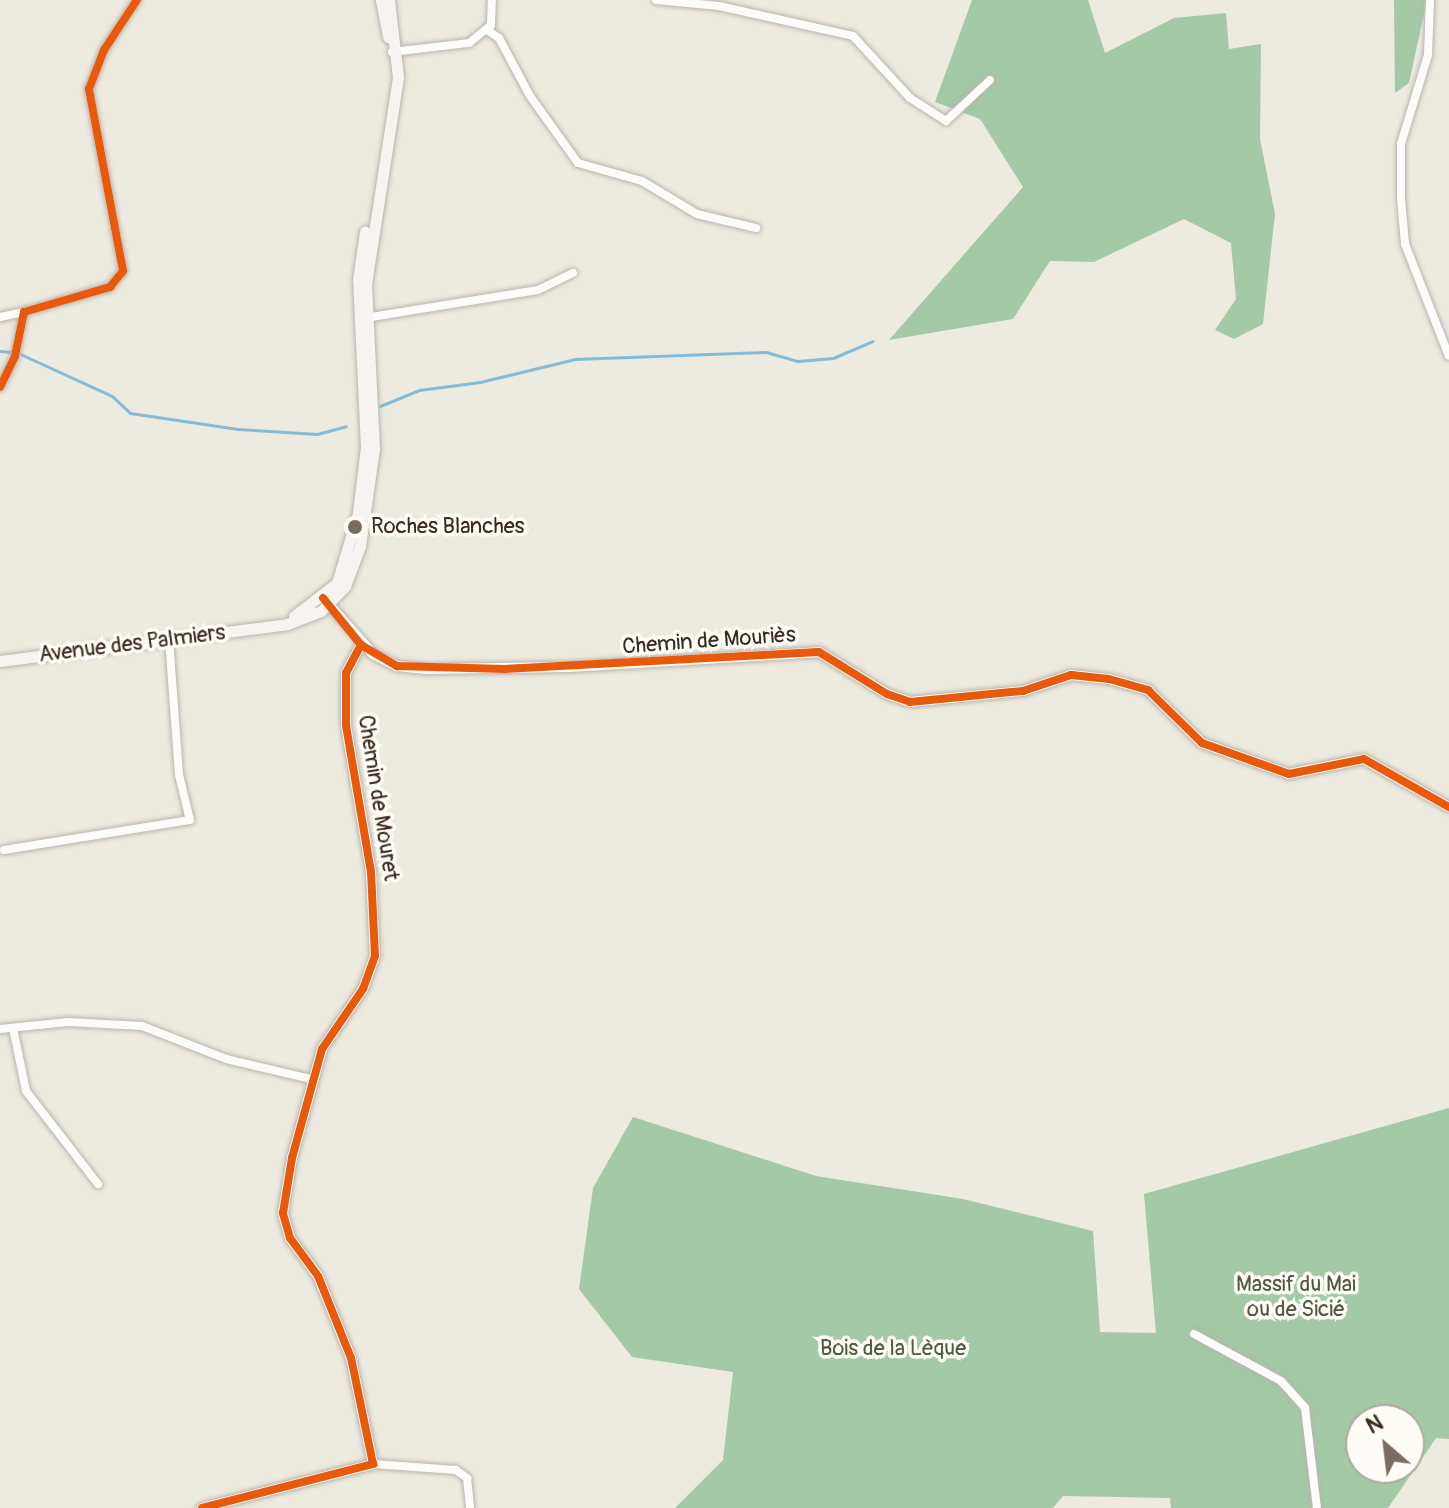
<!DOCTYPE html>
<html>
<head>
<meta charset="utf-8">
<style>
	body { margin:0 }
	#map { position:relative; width:1449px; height:1508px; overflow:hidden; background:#edeae0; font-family:Pangolin,sans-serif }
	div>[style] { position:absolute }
	.forest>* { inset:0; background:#a3c9a5 }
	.stream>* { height:3px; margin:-1.5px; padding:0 1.5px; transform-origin:1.5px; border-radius:1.5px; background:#85bbd6 }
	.roads { filter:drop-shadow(0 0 2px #b9b5ae) drop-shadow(0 0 2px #b9b5ae) }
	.minor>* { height:8px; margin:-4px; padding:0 4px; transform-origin:4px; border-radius:4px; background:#fcfcfa }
	.tertiary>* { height:10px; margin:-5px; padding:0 5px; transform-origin:5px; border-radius:5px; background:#fcfcfa }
	.secondary>* { height:11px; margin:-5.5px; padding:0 5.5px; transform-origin:5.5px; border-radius:5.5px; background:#f6f3f0 }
	.cycleway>* { height:8px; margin:-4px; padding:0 4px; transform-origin:4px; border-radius:4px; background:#e8590c }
	.dots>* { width:22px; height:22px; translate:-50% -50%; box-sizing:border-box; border:4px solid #fdfcf7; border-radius:50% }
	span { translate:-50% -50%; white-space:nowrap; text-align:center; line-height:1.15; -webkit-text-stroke:7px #fdfcf7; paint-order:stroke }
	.poi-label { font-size:22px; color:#3b2a1e }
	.left { translate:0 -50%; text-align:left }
	.street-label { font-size:22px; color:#3b2a1e }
	.park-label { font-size:22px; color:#4f5a3e }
	.north { position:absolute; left:1345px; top:1404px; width:80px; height:80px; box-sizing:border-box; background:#fdfcf7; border:2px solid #afa8a0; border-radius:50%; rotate:332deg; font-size:22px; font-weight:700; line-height:32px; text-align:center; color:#3b2a1e }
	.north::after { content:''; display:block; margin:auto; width:28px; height:36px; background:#796d62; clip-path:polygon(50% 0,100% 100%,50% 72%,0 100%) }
</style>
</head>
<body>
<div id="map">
	<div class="forest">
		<i style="clip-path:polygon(972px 0,1088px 0,1105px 53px,1174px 18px,1226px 13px,1229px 49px,1261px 44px,1260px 139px,1275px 214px,1263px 324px,1234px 339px,1215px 330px,1236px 299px,1231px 243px,1184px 219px,1094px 262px,1050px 261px,1013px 319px,889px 340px,1023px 187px,980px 119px,935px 102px)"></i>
		<i style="clip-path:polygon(1394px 0,1427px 0,1409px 83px,1395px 93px)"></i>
		<i style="clip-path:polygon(evenodd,1449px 1108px,1449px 1439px,1436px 1438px,1388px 1508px,1171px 1508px,1170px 1498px,1063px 1496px,1053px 1508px,675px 1508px,723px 1460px,733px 1372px,632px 1357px,579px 1289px,593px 1188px,633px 1117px,816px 1176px,963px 1199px,1093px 1231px,1100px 1332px,1156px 1333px,1144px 1194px,1449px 1108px,1361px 1420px,1409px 1420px,1409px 1468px,1361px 1468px,1361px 1420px)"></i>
	</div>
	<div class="stream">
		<i style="left:0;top:351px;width:11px;rotate:5deg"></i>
		<i style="left:18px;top:353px;width:103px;rotate:24.6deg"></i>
		<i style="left:112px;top:396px;width:25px;rotate:43deg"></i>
		<i style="left:130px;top:413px;width:109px;rotate:8.4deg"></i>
		<i style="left:238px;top:429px;width:79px;rotate:3.6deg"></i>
		<i style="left:317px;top:434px;width:30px;rotate:-15deg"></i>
		<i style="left:380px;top:406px;width:42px;rotate:-22.3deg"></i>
		<i style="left:419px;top:390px;width:62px;rotate:-7.5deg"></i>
		<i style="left:480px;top:382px;width:98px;rotate:-13.6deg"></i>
		<i style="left:575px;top:359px;width:191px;rotate:-2.1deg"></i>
		<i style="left:766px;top:352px;width:33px;rotate:16deg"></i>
		<i style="left:798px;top:361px;width:35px;rotate:-5deg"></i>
		<i style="left:833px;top:358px;width:43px;rotate:-23deg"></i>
	</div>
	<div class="roads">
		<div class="minor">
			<i style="left:656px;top:0;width:63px;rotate:5.4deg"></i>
			<i style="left:719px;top:6px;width:137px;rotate:12.6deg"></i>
			<i style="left:853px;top:36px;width:84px;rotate:47.4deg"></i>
			<i style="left:910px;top:98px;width:43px;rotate:32.6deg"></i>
			<i style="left:946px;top:121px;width:60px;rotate:-43deg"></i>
			<i style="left:1430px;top:0;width:55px;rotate:92.1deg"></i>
			<i style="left:1428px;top:55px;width:93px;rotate:106.9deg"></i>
			<i style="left:1401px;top:144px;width:54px;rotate:90deg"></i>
			<i style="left:1401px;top:198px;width:46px;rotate:85deg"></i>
			<i style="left:1405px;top:244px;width:120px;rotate:68.6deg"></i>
			<i style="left:487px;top:30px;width:14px;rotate:34deg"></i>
			<i style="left:499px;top:38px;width:66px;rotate:61.9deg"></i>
			<i style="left:530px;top:96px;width:82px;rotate:54.4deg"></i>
			<i style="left:578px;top:163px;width:66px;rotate:15.7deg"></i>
			<i style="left:642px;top:181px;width:64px;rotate:31deg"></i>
			<i style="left:697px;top:214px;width:61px;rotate:13.3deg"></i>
			<i style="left:392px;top:52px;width:78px;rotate:-6.7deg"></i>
			<i style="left:469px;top:43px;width:28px;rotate:-39deg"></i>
			<i style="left:491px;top:25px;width:25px;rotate:-88deg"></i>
			<i style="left:0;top:317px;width:25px;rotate:-12deg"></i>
			<i style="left:365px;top:318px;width:175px;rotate:-9.2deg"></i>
			<i style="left:538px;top:290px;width:39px;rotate:-26deg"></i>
			<i style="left:0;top:387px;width:34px;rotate:-64deg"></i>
			<i style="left:15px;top:356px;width:45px;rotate:-78.4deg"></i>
			<i style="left:24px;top:312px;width:90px;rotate:-16.2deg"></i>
			<i style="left:110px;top:287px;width:21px;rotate:-51deg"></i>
			<i style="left:123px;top:271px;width:185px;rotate:-100.6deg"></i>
			<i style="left:89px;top:89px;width:42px;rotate:-69deg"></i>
			<i style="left:104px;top:50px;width:60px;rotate:-56.6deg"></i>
			<i style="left:4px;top:850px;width:188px;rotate:-9.2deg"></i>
			<i style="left:190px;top:820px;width:46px;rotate:-103.7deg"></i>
			<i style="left:179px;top:775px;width:135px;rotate:-94.2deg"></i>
			<i style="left:13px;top:1028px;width:64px;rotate:78.3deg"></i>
			<i style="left:26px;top:1091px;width:118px;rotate:52.3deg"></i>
			<i style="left:0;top:1029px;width:68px;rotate:-5.9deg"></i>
			<i style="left:68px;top:1022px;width:74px;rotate:3.1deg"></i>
			<i style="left:142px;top:1026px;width:90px;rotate:21.4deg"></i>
			<i style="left:226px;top:1059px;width:91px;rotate:13.3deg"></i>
			<i style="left:1194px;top:1334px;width:99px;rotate:28.4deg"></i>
			<i style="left:1281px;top:1381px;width:36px;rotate:48deg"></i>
			<i style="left:1305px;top:1408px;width:101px;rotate:83.2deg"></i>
			<i style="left:373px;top:1464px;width:83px;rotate:4.1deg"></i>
			<i style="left:456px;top:1470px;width:14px;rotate:36deg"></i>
			<i style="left:467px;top:1478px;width:30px;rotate:84deg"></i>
		</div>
		<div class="tertiary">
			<i style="left:325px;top:600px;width:72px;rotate:48.4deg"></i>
			<i style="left:373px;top:654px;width:27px;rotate:27deg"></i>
			<i style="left:397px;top:666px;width:29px;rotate:6deg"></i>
			<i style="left:426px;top:669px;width:143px;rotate:-0.8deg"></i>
			<i style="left:569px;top:667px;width:250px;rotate:-3.4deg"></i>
			<i style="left:819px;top:652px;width:80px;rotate:31.7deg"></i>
			<i style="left:887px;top:694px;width:24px;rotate:19deg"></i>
			<i style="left:910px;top:702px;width:114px;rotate:-5.6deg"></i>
			<i style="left:1023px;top:691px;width:51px;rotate:-18.4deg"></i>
			<i style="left:1071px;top:675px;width:38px;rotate:6deg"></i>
			<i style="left:1109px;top:679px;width:41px;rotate:15.8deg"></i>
			<i style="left:1148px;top:690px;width:76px;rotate:44.5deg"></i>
			<i style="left:1202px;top:743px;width:92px;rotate:19.6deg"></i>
			<i style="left:1289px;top:774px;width:76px;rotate:-11.3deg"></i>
			<i style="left:1364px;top:759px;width:98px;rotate:29.5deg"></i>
			<i style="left:202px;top:1508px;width:177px;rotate:-14.4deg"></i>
			<i style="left:373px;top:1464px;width:108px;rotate:-101.7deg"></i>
			<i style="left:351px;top:1358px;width:88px;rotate:-111.9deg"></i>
			<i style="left:318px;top:1276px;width:47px;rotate:-126.4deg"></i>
			<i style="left:290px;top:1238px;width:26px;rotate:-106deg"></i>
			<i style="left:283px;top:1213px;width:56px;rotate:-80.7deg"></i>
			<i style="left:292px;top:1158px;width:113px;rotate:-74.6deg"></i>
			<i style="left:322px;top:1049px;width:73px;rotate:-55.7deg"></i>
			<i style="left:363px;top:989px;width:35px;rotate:-70deg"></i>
			<i style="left:375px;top:956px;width:84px;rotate:-92.7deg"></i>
			<i style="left:371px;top:872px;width:149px;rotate:-99.7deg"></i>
			<i style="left:346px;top:725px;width:52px;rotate:-90deg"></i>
			<i style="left:346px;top:673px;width:32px;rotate:-62deg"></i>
		</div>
		<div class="secondary">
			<i style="left:381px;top:0;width:38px;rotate:79deg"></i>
			<i style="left:294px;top:616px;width:54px;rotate:-37.5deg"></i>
			<i style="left:337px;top:583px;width:73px;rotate:-73.3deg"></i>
			<i style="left:358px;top:513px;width:66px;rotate:-83.1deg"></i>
			<i style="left:366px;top:447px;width:167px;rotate:-92.7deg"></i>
			<i style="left:358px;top:280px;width:49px;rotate:-81.7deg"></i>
			<i style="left:0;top:661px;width:289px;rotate:-7.3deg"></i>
			<i style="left:287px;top:624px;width:36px;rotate:-21deg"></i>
			<i style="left:321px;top:611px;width:35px;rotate:-46deg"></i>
			<i style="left:345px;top:586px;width:43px;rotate:-69.4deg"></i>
			<i style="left:360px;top:546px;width:98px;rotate:-81.8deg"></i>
			<i style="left:374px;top:449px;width:165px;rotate:-92.8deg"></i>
			<i style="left:366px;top:284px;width:209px;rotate:-81.2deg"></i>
			<i style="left:398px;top:77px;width:78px;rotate:-96.7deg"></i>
		</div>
	</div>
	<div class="cycleway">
		<i style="left:0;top:387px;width:34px;rotate:-64deg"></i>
		<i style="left:15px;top:356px;width:45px;rotate:-78.4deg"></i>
		<i style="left:24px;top:312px;width:90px;rotate:-16.2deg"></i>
		<i style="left:110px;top:287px;width:21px;rotate:-51deg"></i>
		<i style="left:123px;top:271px;width:185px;rotate:-100.6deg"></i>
		<i style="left:89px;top:89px;width:42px;rotate:-69deg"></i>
		<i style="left:104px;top:50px;width:60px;rotate:-56.6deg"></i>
		<i style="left:323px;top:598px;width:60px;rotate:51deg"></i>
		<i style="left:361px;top:645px;width:42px;rotate:30.3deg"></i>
		<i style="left:397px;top:666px;width:107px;rotate:1.6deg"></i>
		<i style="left:504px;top:669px;width:315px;rotate:-3.1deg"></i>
		<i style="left:819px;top:652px;width:80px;rotate:31.7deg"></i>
		<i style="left:887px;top:694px;width:24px;rotate:19deg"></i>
		<i style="left:910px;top:702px;width:114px;rotate:-5.6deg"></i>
		<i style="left:1023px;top:691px;width:51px;rotate:-18.4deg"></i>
		<i style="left:1071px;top:675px;width:38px;rotate:6deg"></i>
		<i style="left:1109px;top:679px;width:41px;rotate:15.8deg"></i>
		<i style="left:1148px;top:690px;width:76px;rotate:44.5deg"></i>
		<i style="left:1202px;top:743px;width:92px;rotate:19.6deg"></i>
		<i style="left:1289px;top:774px;width:76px;rotate:-11.3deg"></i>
		<i style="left:1364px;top:759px;width:98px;rotate:29.5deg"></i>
		<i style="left:202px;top:1508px;width:177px;rotate:-14.4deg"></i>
		<i style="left:373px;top:1464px;width:108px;rotate:-101.7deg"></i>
		<i style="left:351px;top:1358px;width:88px;rotate:-111.9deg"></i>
		<i style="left:318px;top:1276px;width:47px;rotate:-126.4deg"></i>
		<i style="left:290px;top:1238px;width:26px;rotate:-106deg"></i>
		<i style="left:283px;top:1213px;width:56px;rotate:-80.7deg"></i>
		<i style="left:292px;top:1158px;width:113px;rotate:-74.6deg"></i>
		<i style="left:322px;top:1049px;width:73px;rotate:-55.7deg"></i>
		<i style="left:363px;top:989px;width:35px;rotate:-70deg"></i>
		<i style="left:375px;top:956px;width:84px;rotate:-92.7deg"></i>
		<i style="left:371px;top:872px;width:149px;rotate:-99.7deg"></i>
		<i style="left:346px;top:725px;width:52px;rotate:-90deg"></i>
		<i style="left:346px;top:673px;width:32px;rotate:-62deg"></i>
	</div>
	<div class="dots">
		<i style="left:355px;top:527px;background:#796d62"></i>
	</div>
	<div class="poi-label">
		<span class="left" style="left:371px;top:527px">Roches Blanches</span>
	</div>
	<div class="street-label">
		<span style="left:709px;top:641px;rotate:-4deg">Chemin de Mouriès</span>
		<span style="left:132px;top:644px;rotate:-7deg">Avenue des Palmiers</span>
		<span style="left:378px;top:798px;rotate:81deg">Chemin de Mouret</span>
	</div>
	<div class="park-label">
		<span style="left:1296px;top:1297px">Massif du Mai<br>ou de Sicié</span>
		<span style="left:893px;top:1349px">Bois de la Lèque</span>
	</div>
	<div class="north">N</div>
</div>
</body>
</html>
